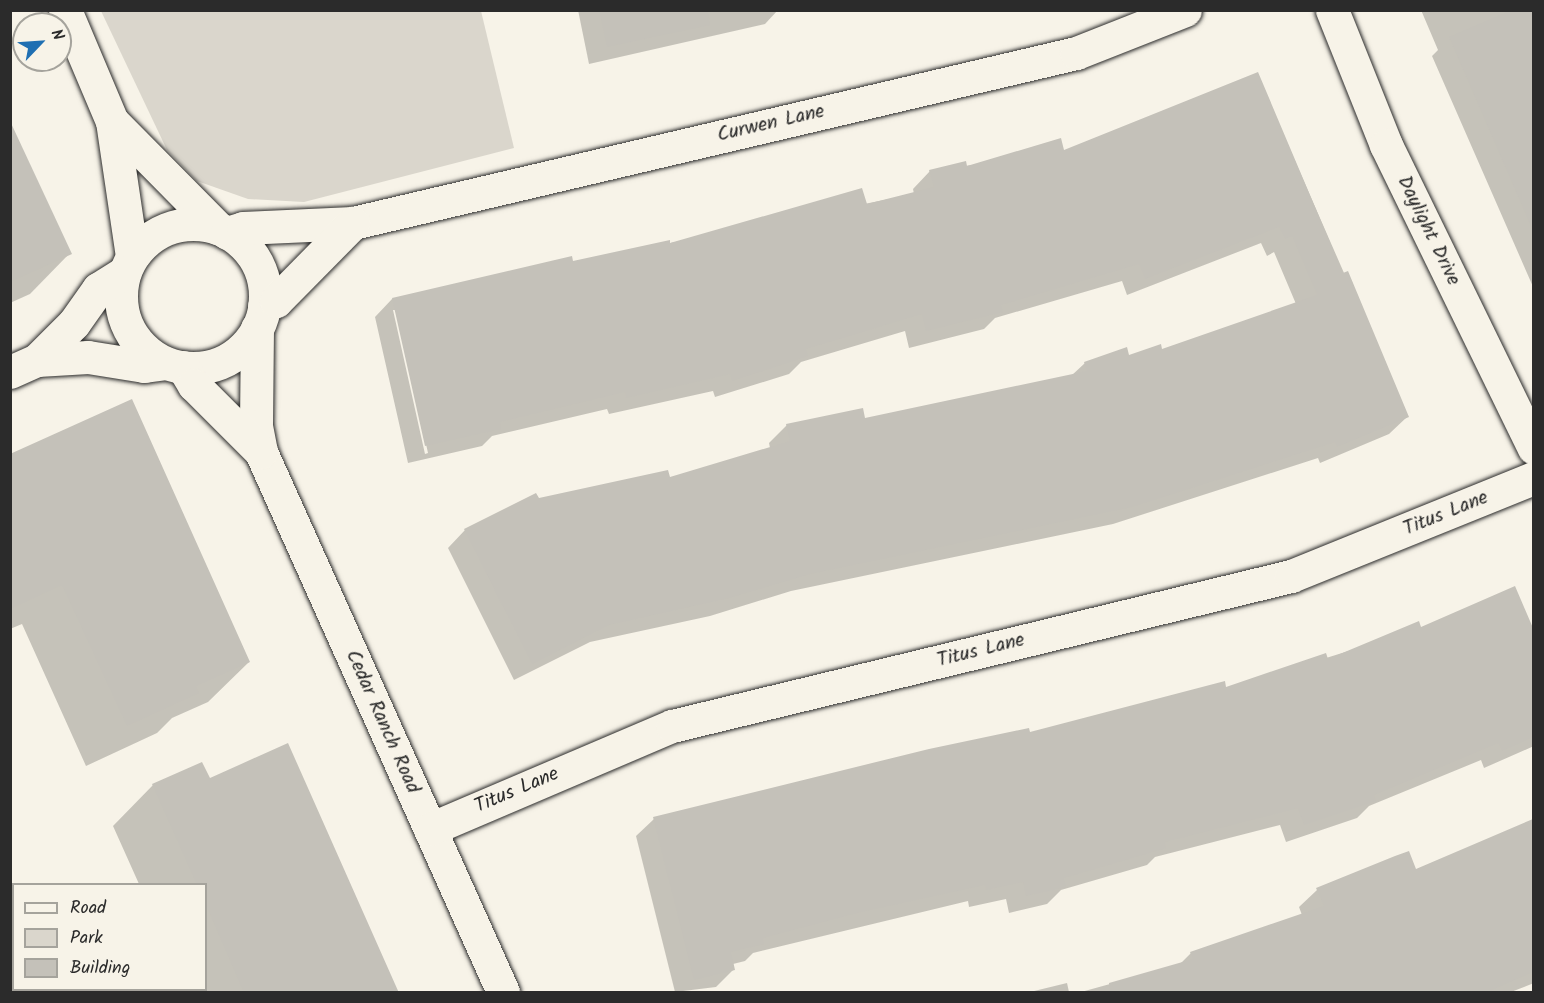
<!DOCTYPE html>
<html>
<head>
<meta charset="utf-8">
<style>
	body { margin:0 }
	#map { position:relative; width:1544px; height:1003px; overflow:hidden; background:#f7f3e8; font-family:Kalam,sans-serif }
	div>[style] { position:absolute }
	.green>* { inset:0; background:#dad6cc }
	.shadow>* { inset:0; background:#0003 }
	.building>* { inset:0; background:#c4c1b9 }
	.roads { filter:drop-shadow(0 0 2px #2b2b2b) drop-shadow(0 0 2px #2b2b2b) }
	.street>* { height:33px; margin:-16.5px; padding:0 16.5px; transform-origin:16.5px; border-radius:16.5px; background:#f7f3e8 }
	.street>.ring { margin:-16.5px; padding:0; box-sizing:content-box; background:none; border:33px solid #f7f3e8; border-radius:50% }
	span { translate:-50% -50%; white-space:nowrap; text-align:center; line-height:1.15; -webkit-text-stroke:5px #f7f3e8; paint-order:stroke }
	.street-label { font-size:20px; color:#2b2b2b }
	.frame { position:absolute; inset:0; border:12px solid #2b2b2b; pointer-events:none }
	.legend { position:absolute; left:12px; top:883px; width:195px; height:108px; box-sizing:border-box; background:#f7f3e8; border:2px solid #a5a39c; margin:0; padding:8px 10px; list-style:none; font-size:18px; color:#2b2b2b }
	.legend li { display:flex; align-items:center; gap:12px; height:30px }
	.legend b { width:30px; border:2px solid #a5a39c }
	.north { position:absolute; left:12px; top:12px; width:60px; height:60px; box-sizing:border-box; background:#f7f3e8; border:2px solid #a5a39c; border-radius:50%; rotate:65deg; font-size:16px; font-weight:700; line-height:24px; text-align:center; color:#2b2b2b }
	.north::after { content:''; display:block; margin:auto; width:21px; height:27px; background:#1f6fb2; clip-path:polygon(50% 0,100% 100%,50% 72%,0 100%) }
</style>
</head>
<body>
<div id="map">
	<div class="green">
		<i style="clip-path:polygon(101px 11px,481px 11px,514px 148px,304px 202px,248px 199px,197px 181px,167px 150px)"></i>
	</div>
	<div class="shadow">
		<i style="clip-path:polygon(578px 10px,778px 10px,765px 24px,589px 64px)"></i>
		<i style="clip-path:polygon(1421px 10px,1534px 10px,1534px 289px,1432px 56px,1438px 50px)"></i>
		<i style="clip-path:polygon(evenodd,1257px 74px,1407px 417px,1389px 434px,1320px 463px,1318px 458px,1113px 524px,791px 591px,710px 616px,590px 642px,514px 680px,448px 548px,465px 530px,538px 500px,669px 479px,770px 448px,769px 443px,787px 425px,864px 419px,1071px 376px,1085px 363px,1161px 351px,1296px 304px,1274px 252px,1267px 256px,1261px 243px,1127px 295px,1122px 281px,995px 318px,984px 329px,909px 348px,905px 331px,801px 362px,789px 374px,715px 397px,713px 391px,609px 414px,607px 409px,492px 436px,482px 446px,408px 463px,375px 317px,392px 299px,914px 194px,913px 189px,930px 171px,1063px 152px,1257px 74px,393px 310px,396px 310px,428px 453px,425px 454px,393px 310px)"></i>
		<i style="clip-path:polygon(10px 125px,70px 253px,30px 294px,10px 303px)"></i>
		<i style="clip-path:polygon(10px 455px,249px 662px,208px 702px,172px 718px,157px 733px,86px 766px,22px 624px,10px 629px)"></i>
		<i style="clip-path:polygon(1514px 588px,1534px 632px,1534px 746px,1484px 768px,1481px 760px,1369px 806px,1357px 818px,1286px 842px,1280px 825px,1155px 857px,1147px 865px,1061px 890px,1047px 904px,1009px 913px,1006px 899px,969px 907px,968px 901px,753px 953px,745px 961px,733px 964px,734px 969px,716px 987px,675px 992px,636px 836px,654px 819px,1225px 689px,1420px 629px)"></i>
		<i style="clip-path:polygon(209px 780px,397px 992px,187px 992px,185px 990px,206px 990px,206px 884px,139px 884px,113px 826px,153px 785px)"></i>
		<i style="clip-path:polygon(1534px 821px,1534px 983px,1511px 992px,1081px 992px,1179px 965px,1191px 953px,1302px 915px,1299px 907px,1317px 890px,1416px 871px)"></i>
		<i style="clip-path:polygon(1067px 983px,1069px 992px,1030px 992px)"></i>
	</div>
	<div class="building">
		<i style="clip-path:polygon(599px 10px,708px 10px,710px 25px,607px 47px)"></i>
		<i style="clip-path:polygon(1512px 10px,1533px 10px,1533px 231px,1449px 37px)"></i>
		<i style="clip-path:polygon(1258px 72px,1343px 273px,1348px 271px,1409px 417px,1337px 447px,1335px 442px,1132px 507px,810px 574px,729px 598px,609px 625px,532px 664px,464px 529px,536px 493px,539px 498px,668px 470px,670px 477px,790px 441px,786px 424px,863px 408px,865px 418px,1087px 371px,1084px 362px,1127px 347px,1129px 355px,1161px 344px,1162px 349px,1317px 295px,1292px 236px,1285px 239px,1279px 227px,1145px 279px,1139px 264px,1001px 305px,1003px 312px,926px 331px,922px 314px,806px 349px,808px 356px,732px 381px,730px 374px,626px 398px,625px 392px,500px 422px,501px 429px,425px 446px,392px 298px,572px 256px,573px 261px,670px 240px,670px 243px,862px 188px,867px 204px,934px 187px,929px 170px,966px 161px,967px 166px,1061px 138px,1064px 150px)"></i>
		<i style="clip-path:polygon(10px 121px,72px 254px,10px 282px)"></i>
		<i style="clip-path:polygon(132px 399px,250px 662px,196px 686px,199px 693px,127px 726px,62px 585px,10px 609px,10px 454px)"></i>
		<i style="clip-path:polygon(1515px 586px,1533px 628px,1533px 737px,1502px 751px,1498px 743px,1374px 795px,1376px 801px,1304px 825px,1298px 808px,1165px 842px,1166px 848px,1064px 878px,1066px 887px,1026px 896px,1023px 882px,986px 890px,985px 885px,861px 912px,763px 938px,764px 944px,731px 952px,735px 970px,694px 980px,653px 817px,929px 749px,1029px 728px,1030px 732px,1225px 681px,1226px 687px,1326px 653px,1328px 659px,1419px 621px,1421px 627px)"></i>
		<i style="clip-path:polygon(288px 743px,399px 993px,244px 993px,206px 905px,206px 885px,197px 885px,152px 784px,202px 762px,210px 778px)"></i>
		<i style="clip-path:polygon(1533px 819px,1533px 972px,1485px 993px,1110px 993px,1109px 983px,1193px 959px,1190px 952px,1324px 906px,1316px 888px,1395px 856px,1409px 851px,1416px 869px)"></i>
	</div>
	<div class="roads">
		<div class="street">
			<i style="left:65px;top:10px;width:121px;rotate:67.1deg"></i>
			<i style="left:112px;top:121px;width:137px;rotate:81.6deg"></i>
			<i style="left:1332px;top:10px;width:145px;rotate:68.2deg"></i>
			<i style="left:1386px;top:145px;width:337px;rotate:64deg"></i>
			<i style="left:112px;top:121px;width:151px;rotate:45.3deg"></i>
			<i class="ring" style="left:121px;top:224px;width:111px;height:111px"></i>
			<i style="left:227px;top:233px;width:17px;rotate:-17deg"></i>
			<i style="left:243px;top:228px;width:110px;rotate:-2.6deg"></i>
			<i style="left:353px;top:223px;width:743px;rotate:-13.23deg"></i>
			<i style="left:1076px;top:53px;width:117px;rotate:-21.5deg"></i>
			<i style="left:264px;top:306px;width:13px;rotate:-23deg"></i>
			<i style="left:276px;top:301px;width:110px;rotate:-45.4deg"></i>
			<i style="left:257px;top:328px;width:98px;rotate:90.6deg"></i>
			<i style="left:256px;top:426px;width:26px;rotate:79deg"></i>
			<i style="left:261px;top:452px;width:592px;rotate:65.86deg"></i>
			<i style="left:37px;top:360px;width:52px;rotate:-45deg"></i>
			<i style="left:74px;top:323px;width:42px;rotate:-54.8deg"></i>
			<i style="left:98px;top:289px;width:31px;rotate:-32deg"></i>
			<i style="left:183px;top:367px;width:21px;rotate:59deg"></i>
			<i style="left:194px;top:385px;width:95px;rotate:45deg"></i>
			<i style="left:10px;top:372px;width:30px;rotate:-24deg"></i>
			<i style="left:37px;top:360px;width:51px;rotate:-3.4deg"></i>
			<i style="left:88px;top:357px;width:57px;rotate:9.1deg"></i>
			<i style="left:144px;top:366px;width:21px;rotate:-8deg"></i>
			<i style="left:430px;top:829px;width:263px;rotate:-23.1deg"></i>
			<i style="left:672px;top:726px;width:637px;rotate:-13.62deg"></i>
			<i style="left:1291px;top:576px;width:262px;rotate:-22deg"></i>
		</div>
	</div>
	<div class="street-label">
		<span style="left:771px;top:124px;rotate:-13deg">Curwen Lane</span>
		<span style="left:1428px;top:231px;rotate:64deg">Daylight Drive</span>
		<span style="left:1446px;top:514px;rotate:-22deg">Titus Lane</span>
		<span style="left:981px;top:651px;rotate:-14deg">Titus Lane</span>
		<span style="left:382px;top:722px;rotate:66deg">Cedar Ranch Road</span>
		<span style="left:517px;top:791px;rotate:-23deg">Titus Lane</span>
	</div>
	<div class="frame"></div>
	<ul class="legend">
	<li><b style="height:8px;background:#f7f3e8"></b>Road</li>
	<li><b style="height:16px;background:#dad6cc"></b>Park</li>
	<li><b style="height:16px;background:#c4c1b9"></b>Building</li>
	</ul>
	<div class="north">N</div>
</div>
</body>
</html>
